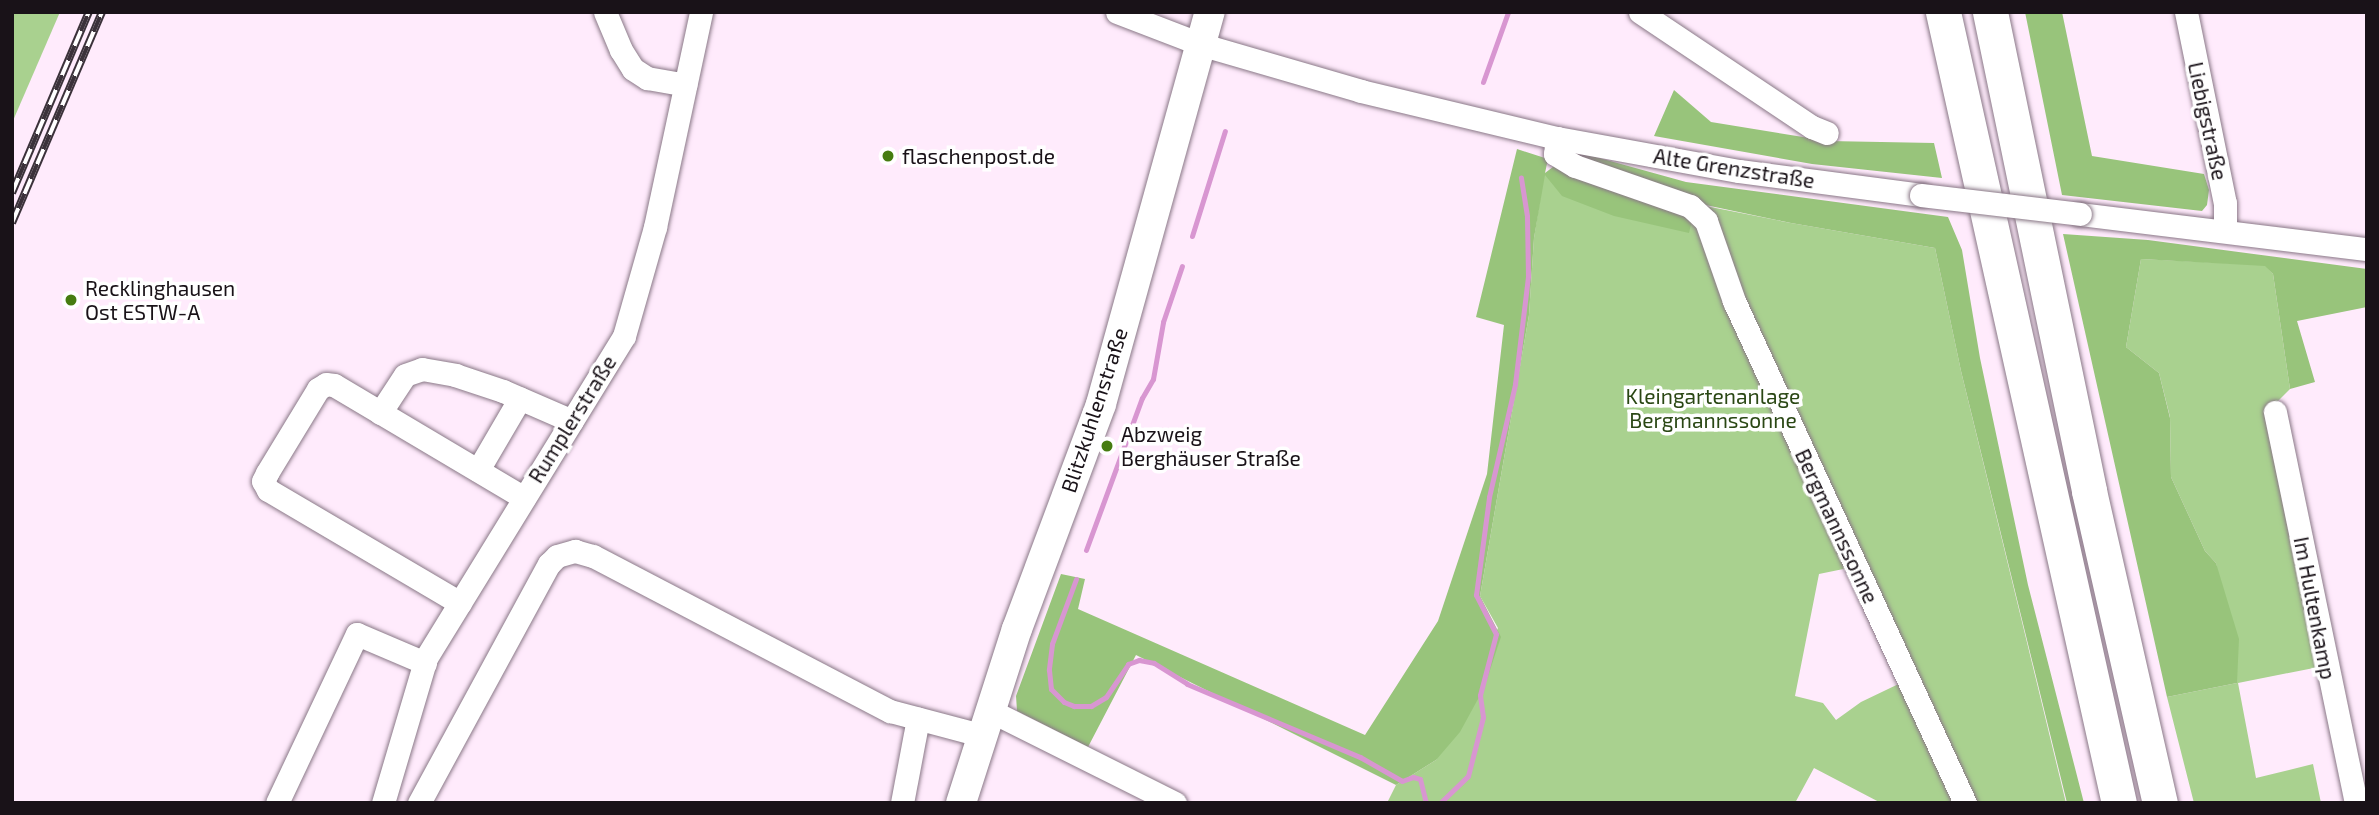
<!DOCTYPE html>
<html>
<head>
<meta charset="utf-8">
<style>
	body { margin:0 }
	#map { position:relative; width:2379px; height:815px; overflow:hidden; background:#ffebfc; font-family:"Exo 2",sans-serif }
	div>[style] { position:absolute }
	.green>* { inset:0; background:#a9d18f }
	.forest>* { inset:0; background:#98c47b }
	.stream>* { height:5px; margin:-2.5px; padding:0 2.5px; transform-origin:2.5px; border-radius:2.5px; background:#d896d1 }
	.roads { filter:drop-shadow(0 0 2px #8a7887) drop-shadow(0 0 2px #8a7887) }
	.minor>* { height:23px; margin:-11.5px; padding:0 11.5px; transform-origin:11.5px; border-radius:11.5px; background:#fff }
	.major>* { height:30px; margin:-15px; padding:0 15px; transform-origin:15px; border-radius:15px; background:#fff }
	.highway>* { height:35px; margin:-17.5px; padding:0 17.5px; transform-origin:17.5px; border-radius:17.5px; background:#fff }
	.rail>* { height:8px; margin-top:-4px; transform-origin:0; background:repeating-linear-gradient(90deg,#fff 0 16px,#3b323a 0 32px); box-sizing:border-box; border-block:2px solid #3b323a }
	.bridges { filter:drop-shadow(0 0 2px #8a7887) drop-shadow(0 0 2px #8a7887) }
	.minor-bridge>* { height:23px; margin:-11.5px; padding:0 11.5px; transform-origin:11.5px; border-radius:11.5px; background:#fff }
	.dots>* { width:19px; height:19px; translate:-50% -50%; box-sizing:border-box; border:4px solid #fff; border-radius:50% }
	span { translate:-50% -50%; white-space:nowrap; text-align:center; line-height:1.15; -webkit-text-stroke:7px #fff; paint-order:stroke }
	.street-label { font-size:21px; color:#191218 }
	.poi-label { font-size:21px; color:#191218 }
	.left { translate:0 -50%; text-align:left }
	.park-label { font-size:21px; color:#2a4714 }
	.frame { position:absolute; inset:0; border:14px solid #191218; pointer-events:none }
</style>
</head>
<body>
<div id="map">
	<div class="green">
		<i style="clip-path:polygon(12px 12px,60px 12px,12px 123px)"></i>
		<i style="clip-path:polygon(evenodd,1544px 174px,1791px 223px,1935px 248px,1961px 371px,2066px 803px,1881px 803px,1814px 768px,1795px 803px,1387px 803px,1396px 785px,1436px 760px,1498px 628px,1480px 596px,1529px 315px,1534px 238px,1544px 174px,1858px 566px,1909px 679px,1861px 702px,1836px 720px,1823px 703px,1795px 696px,1819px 574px,1858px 566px)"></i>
		<i style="clip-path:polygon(2141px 259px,2265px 265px,2273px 274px,2290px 389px,2271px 408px,2324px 666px,2238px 683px,2256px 778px,2313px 764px,2321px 803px,2194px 803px,2167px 697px,2237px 683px,2216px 563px,2205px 551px,2171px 477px,2170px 417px,2159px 373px,2126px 347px)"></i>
	</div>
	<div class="forest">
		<i style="clip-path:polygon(2025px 12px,2062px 12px,2092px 156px,2204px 174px,2209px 190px,2207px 205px,2202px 211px,2062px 195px)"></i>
		<i style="clip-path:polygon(1674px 90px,1711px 122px,1828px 141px,1934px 143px,1942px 178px,1812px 164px,1654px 136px)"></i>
		<i style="clip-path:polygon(1517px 149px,1548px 159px,1545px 173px,1574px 151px,1686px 182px,1948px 217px,1962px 250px,1980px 358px,2028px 585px,2084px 803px,2067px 803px,1961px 371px,1935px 248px,1791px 223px,1696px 203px,1689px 233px,1614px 216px,1562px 196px,1545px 175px,1534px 238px,1529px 315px,1480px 596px,1501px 637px,1484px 688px,1460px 732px,1436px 760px,1396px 785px,1136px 655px,1088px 747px,1017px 711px,1016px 696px,1061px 574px,1085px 579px,1078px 609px,1365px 735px,1438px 621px,1487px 474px,1504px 325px,1476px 317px)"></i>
		<i style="clip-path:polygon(2063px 234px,2148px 240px,2367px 269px,2367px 307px,2297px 321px,2315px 382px,2290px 389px,2273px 274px,2265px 266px,2141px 259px,2126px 347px,2159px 373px,2170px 418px,2171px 477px,2205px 551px,2216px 563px,2239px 639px,2237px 683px,2167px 697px)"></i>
	</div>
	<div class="stream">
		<i style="left:1483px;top:82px;width:74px;rotate:-70.3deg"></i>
		<i style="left:1192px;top:236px;width:110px;rotate:-72.6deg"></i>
		<i style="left:1086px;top:550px;width:162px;rotate:-69.8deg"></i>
		<i style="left:1142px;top:398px;width:22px;rotate:-60deg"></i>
		<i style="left:1153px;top:379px;width:58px;rotate:-80deg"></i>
		<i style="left:1163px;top:322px;width:59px;rotate:-71.3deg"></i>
		<i style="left:1076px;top:579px;width:69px;rotate:110.3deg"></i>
		<i style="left:1052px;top:644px;width:26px;rotate:97deg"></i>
		<i style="left:1049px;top:670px;width:19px;rotate:84deg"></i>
		<i style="left:1051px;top:689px;width:18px;rotate:45deg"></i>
		<i style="left:1064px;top:702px;width:11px;rotate:22deg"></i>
		<i style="left:1074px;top:706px;width:17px"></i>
		<i style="left:1091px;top:706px;width:17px;rotate:-31deg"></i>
		<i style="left:1106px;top:697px;width:40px;rotate:-56deg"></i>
		<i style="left:1128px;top:664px;width:12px;rotate:-20deg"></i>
		<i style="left:1139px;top:660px;width:15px;rotate:11deg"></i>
		<i style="left:1154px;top:663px;width:39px;rotate:32deg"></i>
		<i style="left:1187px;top:684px;width:188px;rotate:22.9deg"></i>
		<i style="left:1360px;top:757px;width:48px;rotate:29.7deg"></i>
		<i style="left:1402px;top:781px;width:12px;rotate:-20deg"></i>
		<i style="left:1413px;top:777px;width:7px;rotate:16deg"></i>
		<i style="left:1420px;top:779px;width:25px;rotate:76deg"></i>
		<i style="left:1440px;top:803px;width:39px;rotate:-44deg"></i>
		<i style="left:1468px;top:776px;width:61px;rotate:-75.7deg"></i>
		<i style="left:1483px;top:717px;width:22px;rotate:-98deg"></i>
		<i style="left:1480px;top:695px;width:63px;rotate:-75.3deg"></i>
		<i style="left:1496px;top:634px;width:44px;rotate:-117.1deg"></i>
		<i style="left:1476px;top:595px;width:99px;rotate:-82.4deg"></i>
		<i style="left:1489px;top:497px;width:116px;rotate:-77deg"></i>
		<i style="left:1515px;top:384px;width:109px;rotate:-83.1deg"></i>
		<i style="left:1528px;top:276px;width:60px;rotate:-91deg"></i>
		<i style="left:1527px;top:216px;width:39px;rotate:-99deg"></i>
	</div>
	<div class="roads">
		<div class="minor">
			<i style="left:605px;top:12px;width:41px;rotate:67.2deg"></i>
			<i style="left:621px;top:50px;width:22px;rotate:58deg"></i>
			<i style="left:633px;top:69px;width:17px;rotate:33deg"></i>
			<i style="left:647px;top:78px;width:39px;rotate:10deg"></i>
			<i style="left:1117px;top:12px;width:92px;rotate:21deg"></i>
			<i style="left:1203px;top:45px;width:165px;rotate:16.2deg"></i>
			<i style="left:1361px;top:91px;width:202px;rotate:13.5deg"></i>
			<i style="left:1557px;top:138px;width:185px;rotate:10.3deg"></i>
			<i style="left:1739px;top:171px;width:184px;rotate:7.5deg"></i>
			<i style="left:1640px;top:12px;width:207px;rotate:33.8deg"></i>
			<i style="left:1812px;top:127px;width:16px;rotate:22deg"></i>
			<i style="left:2186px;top:12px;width:195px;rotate:78.5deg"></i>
			<i style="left:2225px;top:203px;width:27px;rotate:90deg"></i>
			<i style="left:1557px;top:138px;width:16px;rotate:97deg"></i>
			<i style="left:1555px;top:154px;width:23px;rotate:31deg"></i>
			<i style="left:1575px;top:166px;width:122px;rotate:19.2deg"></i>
			<i style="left:1690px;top:206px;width:22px;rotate:43deg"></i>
			<i style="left:1706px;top:221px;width:85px;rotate:70.7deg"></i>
			<i style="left:1734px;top:301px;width:553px;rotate:65.29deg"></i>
			<i style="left:2080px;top:214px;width:289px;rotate:7deg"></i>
			<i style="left:2275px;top:412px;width:399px;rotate:78.3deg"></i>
			<i style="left:380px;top:413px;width:45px;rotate:-56.7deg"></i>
			<i style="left:405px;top:375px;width:18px;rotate:-19deg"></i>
			<i style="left:422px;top:369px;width:34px;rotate:10deg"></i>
			<i style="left:455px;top:375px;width:51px;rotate:18.4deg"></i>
			<i style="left:503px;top:391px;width:75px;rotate:23.5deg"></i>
			<i style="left:478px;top:470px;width:83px;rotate:-59.7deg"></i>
			<i style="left:460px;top:603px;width:223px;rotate:-149.5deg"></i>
			<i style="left:268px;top:490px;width:10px;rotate:-119deg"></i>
			<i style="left:263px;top:481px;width:9px;rotate:-63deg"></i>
			<i style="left:267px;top:473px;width:98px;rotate:-58.7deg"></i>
			<i style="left:318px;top:389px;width:9px;rotate:-32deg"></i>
			<i style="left:326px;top:384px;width:8px;rotate:7deg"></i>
			<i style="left:334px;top:385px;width:221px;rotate:30.7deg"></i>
			<i style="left:989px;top:710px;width:208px;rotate:26.6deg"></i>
			<i style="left:277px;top:803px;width:187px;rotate:-64.7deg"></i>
			<i style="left:357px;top:634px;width:74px;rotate:23.1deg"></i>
			<i style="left:383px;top:803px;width:151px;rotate:-73.5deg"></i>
			<i style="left:426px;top:658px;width:378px;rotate:-58.4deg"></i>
			<i style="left:624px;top:336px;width:113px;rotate:-74.1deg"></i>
			<i style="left:655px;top:227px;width:220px;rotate:-77.9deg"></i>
			<i style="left:419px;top:803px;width:272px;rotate:-61.5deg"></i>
			<i style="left:549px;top:564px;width:11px;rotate:-45deg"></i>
			<i style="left:557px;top:556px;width:19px;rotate:-16deg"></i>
			<i style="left:575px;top:551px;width:19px;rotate:16deg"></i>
			<i style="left:593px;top:556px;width:335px;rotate:27.6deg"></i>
			<i style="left:890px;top:711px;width:94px;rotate:14.8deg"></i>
			<i style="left:902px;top:803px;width:86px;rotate:-79.3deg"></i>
		</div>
		<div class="major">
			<i style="left:961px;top:803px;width:183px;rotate:-72.2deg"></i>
			<i style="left:1017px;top:629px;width:240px;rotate:-69.5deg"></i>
			<i style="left:1101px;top:404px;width:407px;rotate:-74.5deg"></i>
		</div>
		<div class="highway">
			<i style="left:1943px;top:12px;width:810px;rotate:77.46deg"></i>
			<i style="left:1990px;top:12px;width:489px;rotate:78.3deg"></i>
			<i style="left:2089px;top:491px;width:320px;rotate:77.2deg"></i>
		</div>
	</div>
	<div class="rail">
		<i style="left:12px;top:193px;width:197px;rotate:-67deg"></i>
		<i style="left:12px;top:223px;width:229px;rotate:-66.9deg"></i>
	</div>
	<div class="bridges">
		<div class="minor-bridge">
			<i style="left:1921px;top:195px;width:160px;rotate:6.8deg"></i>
		</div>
	</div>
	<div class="dots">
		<i style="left:888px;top:156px;background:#467c10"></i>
		<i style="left:71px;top:300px;background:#467c10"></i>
		<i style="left:1107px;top:446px;background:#467c10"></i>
	</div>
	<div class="street-label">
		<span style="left:2208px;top:121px;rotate:78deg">Liebigstraße</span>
		<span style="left:1734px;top:168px;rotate:9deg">Alte Grenzstraße</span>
		<span style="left:1094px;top:410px;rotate:-72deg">Blitzkuhlenstraße</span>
		<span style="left:572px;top:419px;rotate:-58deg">Rumplerstraße</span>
		<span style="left:1837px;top:526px;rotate:65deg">Bergmannssonne</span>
		<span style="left:2315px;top:608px;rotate:79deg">Im Hultenkamp</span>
	</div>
	<div class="poi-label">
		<span class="left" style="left:902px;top:156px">flaschenpost.de</span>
		<span class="left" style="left:85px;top:300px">Recklinghausen<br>Ost ESTW-A</span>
		<span class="left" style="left:1121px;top:446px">Abzweig<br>Berghäuser Straße</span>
	</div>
	<div class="park-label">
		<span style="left:1713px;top:408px">Kleingartenanlage<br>Bergmannssonne</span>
	</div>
	<div class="frame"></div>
</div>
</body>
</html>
